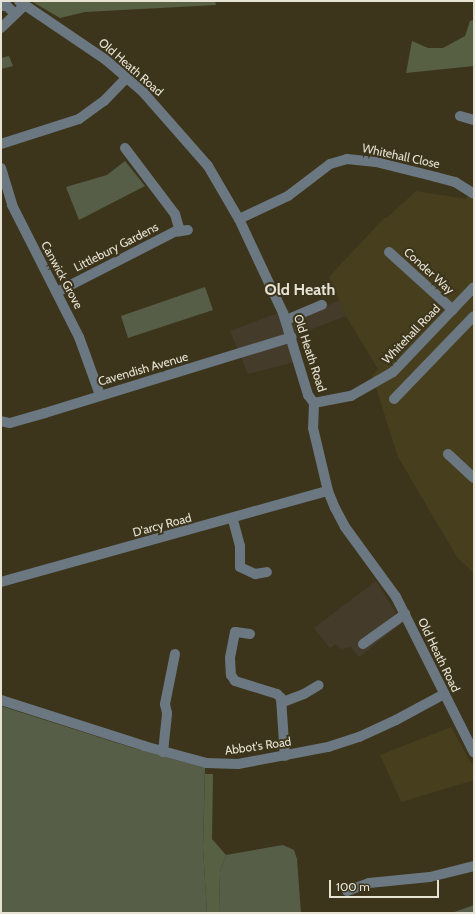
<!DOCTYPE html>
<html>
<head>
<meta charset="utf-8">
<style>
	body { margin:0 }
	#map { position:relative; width:475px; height:914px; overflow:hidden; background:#3c351c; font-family:Cabin,sans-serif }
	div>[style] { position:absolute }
	.commercial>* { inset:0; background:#453b2b }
	.built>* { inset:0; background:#473e1e }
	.green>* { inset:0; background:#575e47 }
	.forest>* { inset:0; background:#576042 }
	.minor>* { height:10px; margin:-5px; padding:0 5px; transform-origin:5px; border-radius:5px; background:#6b7882 }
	span { translate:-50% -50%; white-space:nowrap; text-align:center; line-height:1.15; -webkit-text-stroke:4px #3c351c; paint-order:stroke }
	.street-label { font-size:12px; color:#e7e3d4 }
	.district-label { font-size:16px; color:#e7e3d4; font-weight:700 }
	.frame { position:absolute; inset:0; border:2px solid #e7e3d4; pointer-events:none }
	.scale { position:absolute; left:329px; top:880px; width:110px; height:18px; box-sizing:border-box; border:2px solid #e7e3d4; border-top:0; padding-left:5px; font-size:12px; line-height:14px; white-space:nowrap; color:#e7e3d4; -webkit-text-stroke:3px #3c351c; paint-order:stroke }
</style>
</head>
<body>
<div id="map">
	<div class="commercial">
		<i style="clip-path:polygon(340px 300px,346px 316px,289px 338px,294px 362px,248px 374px,230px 331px,289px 309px,294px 320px)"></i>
		<i style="clip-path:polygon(376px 581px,402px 623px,359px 657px,351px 647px,341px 649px,336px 644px,330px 648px,314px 628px)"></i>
	</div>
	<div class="built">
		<i style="clip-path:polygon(416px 191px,465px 199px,469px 195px,474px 200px,474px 573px,457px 557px,398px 457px,372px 375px,378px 369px,346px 316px,329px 277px,385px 217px,387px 218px)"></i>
		<i style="clip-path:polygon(451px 727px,474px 768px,474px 780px,401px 802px,380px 755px)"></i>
	</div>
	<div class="green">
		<i style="clip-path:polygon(9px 56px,13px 66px,1px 69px,1px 58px)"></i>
		<i style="clip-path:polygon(125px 161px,145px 186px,79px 220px,66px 187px,107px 175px)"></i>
		<i style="clip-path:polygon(205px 287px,213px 310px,128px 338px,121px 316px)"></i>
		<i style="clip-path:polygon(1px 706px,133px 748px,205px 768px,203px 848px,207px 913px,1px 913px)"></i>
		<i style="clip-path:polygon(283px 845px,294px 850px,297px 859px,301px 913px,219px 913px,220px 872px,226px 855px)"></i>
		<i style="clip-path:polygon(474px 905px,474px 913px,452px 913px,457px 911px)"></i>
	</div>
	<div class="forest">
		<i style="clip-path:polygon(31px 1px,215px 1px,216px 5px,85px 12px,60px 18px)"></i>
		<i style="clip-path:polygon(474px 20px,474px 66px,406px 73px,412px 41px,428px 48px,443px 48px,465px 36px,470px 21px)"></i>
		<i style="clip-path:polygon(205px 774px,213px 774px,212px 839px,226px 855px,220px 872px,219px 913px,207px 913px,203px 848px)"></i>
	</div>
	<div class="minor">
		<i style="left:19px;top:1px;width:105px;rotate:34.1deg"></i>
		<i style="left:106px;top:60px;width:49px;rotate:40.9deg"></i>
		<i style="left:143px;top:92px;width:98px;rotate:48.7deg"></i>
		<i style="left:208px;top:166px;width:61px;rotate:59.7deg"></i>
		<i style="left:239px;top:219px;width:104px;rotate:64.9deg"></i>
		<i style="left:283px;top:313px;width:86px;rotate:73deg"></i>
		<i style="left:308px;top:395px;width:10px;rotate:53deg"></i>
		<i style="left:314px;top:403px;width:25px;rotate:92deg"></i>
		<i style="left:313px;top:428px;width:65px;rotate:76.6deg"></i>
		<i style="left:328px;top:491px;width:18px;rotate:68deg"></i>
		<i style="left:335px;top:508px;width:21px;rotate:62deg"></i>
		<i style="left:345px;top:527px;width:87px;rotate:53.9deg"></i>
		<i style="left:396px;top:597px;width:174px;rotate:63.4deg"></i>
		<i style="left:1px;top:6px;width:6px"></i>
		<i style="left:7px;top:6px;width:11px;rotate:45deg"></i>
		<i style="left:1px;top:28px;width:33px;rotate:-44deg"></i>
		<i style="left:460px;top:116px;width:15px;rotate:16deg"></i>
		<i style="left:1px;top:144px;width:82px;rotate:-17.8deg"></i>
		<i style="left:79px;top:119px;width:31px;rotate:-36deg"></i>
		<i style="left:104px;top:101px;width:32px;rotate:-46deg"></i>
		<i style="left:125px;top:148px;width:83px;rotate:52.9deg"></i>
		<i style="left:175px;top:214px;width:18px;rotate:74deg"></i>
		<i style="left:1px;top:168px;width:39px;rotate:73deg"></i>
		<i style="left:12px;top:205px;width:148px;rotate:63.1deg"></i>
		<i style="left:79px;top:337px;width:62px;rotate:70.1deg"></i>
		<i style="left:239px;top:219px;width:54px;rotate:-25.1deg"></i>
		<i style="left:288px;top:196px;width:53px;rotate:-37.3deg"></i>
		<i style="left:330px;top:164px;width:18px;rotate:-16deg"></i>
		<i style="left:347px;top:159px;width:29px;rotate:6deg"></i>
		<i style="left:376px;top:162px;width:62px;rotate:14deg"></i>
		<i style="left:436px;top:177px;width:20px;rotate:15deg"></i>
		<i style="left:455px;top:182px;width:22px;rotate:32deg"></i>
		<i style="left:389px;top:252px;width:86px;rotate:42.2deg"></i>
		<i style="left:57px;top:292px;width:131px;rotate:-27.1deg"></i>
		<i style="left:174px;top:232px;width:14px;rotate:-8deg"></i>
		<i style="left:286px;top:320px;width:39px;rotate:-23deg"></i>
		<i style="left:394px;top:399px;width:115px;rotate:-46.1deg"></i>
		<i style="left:314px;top:403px;width:38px;rotate:-11deg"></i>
		<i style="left:351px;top:396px;width:48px;rotate:-29.7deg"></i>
		<i style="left:393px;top:372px;width:117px;rotate:-46.4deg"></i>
		<i style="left:1px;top:421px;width:9px;rotate:13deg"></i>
		<i style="left:10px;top:423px;width:36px;rotate:-16deg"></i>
		<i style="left:45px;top:413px;width:258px;rotate:-17.1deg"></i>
		<i style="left:448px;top:454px;width:35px;rotate:43deg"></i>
		<i style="left:233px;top:520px;width:27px;rotate:75deg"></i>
		<i style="left:240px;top:546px;width:21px;rotate:90deg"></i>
		<i style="left:240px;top:567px;width:17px;rotate:25deg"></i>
		<i style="left:255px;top:574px;width:12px;rotate:-9deg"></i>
		<i style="left:1px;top:582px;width:339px;rotate:-15.6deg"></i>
		<i style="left:250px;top:634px;width:15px;rotate:-172deg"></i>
		<i style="left:235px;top:632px;width:26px;rotate:101deg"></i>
		<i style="left:230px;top:658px;width:17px;rotate:87deg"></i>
		<i style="left:231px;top:675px;width:7px;rotate:56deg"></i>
		<i style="left:235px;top:681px;width:44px;rotate:17.2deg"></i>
		<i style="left:277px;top:694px;width:6px;rotate:45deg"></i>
		<i style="left:281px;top:698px;width:58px;rotate:86.1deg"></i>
		<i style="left:363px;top:644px;width:52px;rotate:-35.5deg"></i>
		<i style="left:1px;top:700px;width:150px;rotate:17.8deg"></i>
		<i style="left:144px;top:746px;width:64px;rotate:15.3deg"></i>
		<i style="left:206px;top:763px;width:32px;rotate:2deg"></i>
		<i style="left:238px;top:764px;width:92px;rotate:-10.7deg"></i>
		<i style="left:328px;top:747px;width:33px;rotate:-18deg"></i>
		<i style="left:359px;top:737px;width:41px;rotate:-24.7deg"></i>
		<i style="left:396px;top:720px;width:55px;rotate:-28.4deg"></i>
		<i style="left:283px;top:702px;width:22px;rotate:-21deg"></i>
		<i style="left:304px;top:694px;width:17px;rotate:-31deg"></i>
		<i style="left:163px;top:752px;width:39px;rotate:-84deg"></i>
		<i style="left:167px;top:713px;width:9px;rotate:-103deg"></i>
		<i style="left:165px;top:704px;width:51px;rotate:-78.7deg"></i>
		<i style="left:347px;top:891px;width:23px;rotate:-20deg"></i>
		<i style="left:369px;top:883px;width:61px;rotate:-5.6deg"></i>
		<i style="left:430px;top:877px;width:45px;rotate:-14deg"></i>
	</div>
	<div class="street-label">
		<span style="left:131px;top:67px;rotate:41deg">Old Heath Road</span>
		<span style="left:401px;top:156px;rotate:12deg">Whitehall Close</span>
		<span style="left:116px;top:247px;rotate:-27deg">Littlebury Gardens</span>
		<span style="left:429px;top:271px;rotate:42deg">Conder Way</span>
		<span style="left:62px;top:275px;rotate:62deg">Canwick Grove</span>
		<span style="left:411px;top:334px;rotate:-46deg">Whitehall Road</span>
		<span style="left:310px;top:353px;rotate:72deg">Old Heath Road</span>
		<span style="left:143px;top:369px;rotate:-16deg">Cavendish Avenue</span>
		<span style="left:162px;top:525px;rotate:-15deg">D'arcy Road</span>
		<span style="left:439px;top:655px;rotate:64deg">Old Heath Road</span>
		<span style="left:258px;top:746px;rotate:-8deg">Abbot's Road</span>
	</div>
	<div class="district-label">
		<span style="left:300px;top:290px">Old Heath</span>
	</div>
	<div class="frame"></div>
	<div class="scale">100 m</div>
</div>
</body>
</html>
